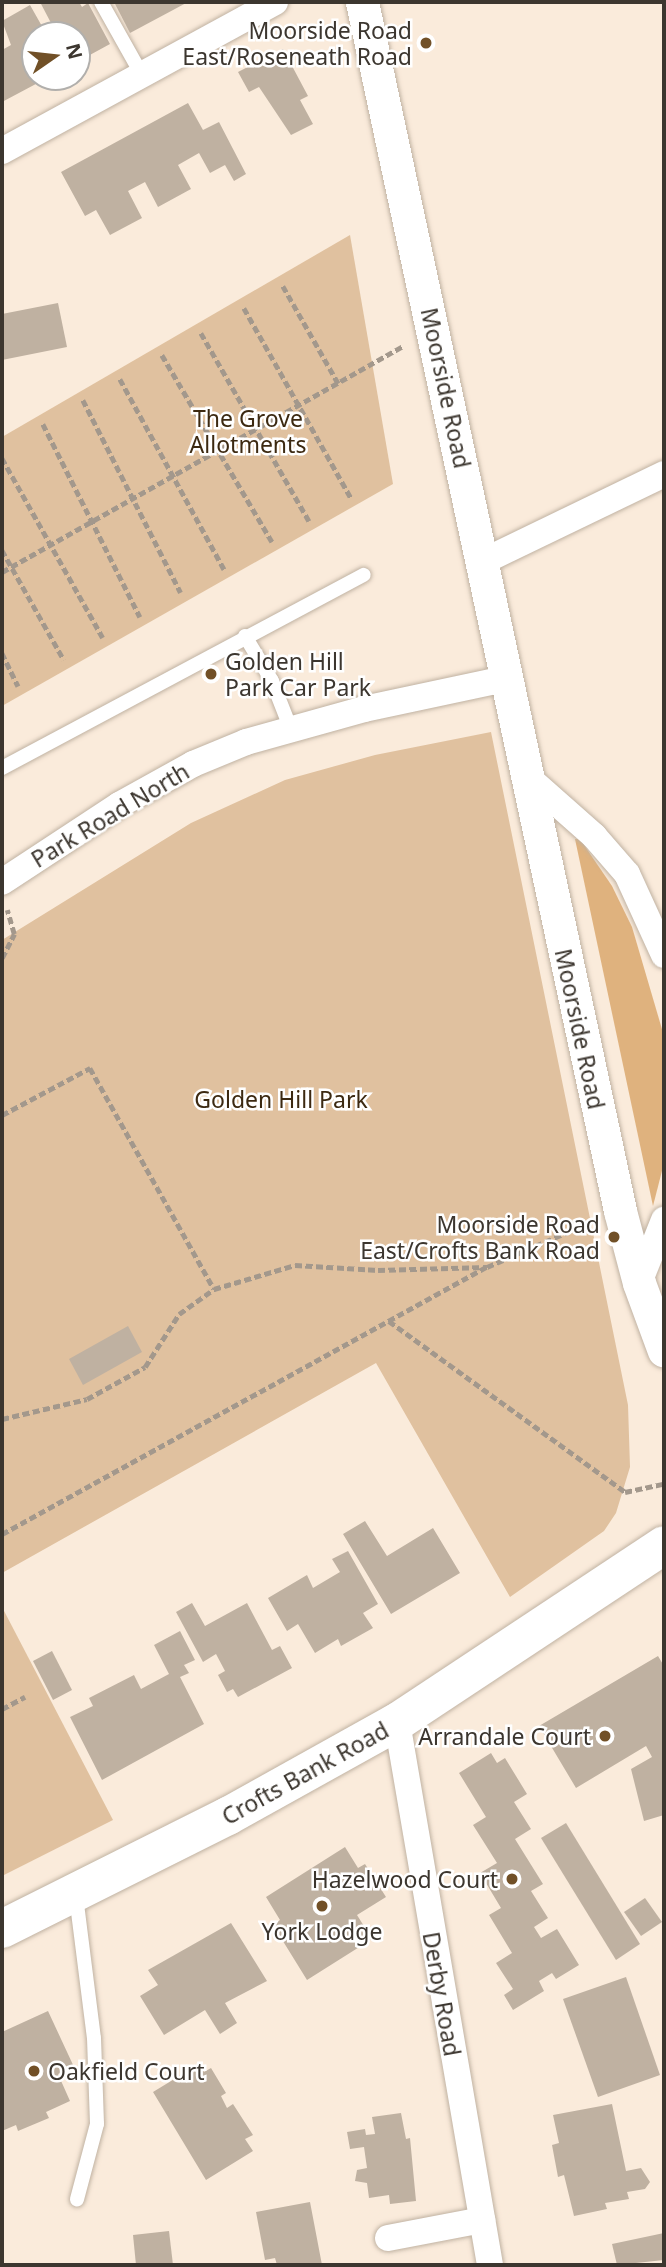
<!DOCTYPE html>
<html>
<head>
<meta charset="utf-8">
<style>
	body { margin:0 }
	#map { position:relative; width:666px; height:2267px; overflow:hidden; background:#faebdb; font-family:"Noto Sans",sans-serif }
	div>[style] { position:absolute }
	.green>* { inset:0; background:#e0c19f }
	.forest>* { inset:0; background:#dfb27e }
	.building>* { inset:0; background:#bfb1a1 }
	.path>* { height:4.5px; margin-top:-2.25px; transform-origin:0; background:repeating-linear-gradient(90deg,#a3988c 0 7px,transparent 0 10.5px) }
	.roads { filter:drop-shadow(0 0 2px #c0b2a2) drop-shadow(0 0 2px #c0b2a2) }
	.service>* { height:14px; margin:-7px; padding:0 7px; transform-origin:7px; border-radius:7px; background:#fff }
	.minor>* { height:26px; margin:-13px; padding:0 13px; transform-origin:13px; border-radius:13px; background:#fff }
	.tertiary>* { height:33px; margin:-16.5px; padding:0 16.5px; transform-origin:16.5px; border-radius:16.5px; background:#fff }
	.secondary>* { height:38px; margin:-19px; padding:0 19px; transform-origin:19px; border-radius:19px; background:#fff }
	.dots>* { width:19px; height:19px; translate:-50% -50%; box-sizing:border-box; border:4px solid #fff; border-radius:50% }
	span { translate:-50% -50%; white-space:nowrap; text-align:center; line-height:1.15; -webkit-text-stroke:5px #fff; paint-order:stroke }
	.poi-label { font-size:23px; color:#3c362f }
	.right { translate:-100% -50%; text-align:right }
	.left { translate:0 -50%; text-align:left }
	.street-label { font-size:23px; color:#3c362f }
	.park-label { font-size:23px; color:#3c2911 }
	.frame { position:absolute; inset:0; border:4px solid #3c362f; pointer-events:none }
	.north { position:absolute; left:21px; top:21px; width:70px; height:70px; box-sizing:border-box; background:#fff; border:2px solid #b1afac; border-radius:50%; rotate:76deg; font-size:19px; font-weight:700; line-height:28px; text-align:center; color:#3c362f }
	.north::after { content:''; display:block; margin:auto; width:24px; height:32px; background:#715027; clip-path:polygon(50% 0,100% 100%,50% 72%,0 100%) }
</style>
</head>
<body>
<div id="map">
	<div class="green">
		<i style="clip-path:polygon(350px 235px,393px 484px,2px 706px,2px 437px)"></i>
		<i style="clip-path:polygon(491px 732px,628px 1405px,630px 1467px,616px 1513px,604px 1531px,510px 1597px,376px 1363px,2px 1573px,2px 940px,191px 823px,285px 780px,375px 755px)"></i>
		<i style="clip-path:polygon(2px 1607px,113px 1820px,2px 1876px)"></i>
	</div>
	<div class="forest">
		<i style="clip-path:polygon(575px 839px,580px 839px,612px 886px,632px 927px,664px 1036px,664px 1163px,653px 1206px)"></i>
	</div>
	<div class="building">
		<i style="clip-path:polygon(40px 2px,79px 2px,82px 7px,88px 3px,110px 44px,77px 62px,77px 35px,35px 35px,35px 77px,49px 77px,2px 102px,2px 50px,11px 45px,2px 21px,30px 5px,43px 28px,51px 23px)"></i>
		<i style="clip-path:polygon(114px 2px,188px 2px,130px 33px)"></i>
		<i style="clip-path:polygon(283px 49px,308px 96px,300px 100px,313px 124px,291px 135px,259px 87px,249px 92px,238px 72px)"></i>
		<i style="clip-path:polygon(188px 103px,203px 130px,219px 122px,246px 174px,234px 181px,225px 165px,210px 173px,199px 153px,178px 165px,191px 189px,158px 207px,145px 182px,128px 191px,142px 218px,110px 235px,96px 210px,85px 216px,61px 172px)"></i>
		<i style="clip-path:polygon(58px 303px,67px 347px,2px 360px,2px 314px)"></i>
		<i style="clip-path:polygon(128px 1326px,142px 1352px,83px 1385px,69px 1359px)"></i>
		<i style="clip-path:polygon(365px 1521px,387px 1556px,433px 1528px,460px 1573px,391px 1614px,343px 1534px)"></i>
		<i style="clip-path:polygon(348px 1551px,378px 1604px,363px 1613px,373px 1628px,341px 1646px,338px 1639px,315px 1653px,298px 1624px,287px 1631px,268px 1598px,307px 1575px,313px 1588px,340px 1572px,332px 1559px)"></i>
		<i style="clip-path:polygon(192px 1603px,205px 1626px,247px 1603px,272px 1650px,280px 1646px,292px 1668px,238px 1697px,233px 1689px,227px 1692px,218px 1675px,225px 1671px,216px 1654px,203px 1662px,176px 1612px)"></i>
		<i style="clip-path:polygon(180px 1631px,195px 1660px,184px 1665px,189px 1673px,180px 1677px,204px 1724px,102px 1780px,70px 1717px,93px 1706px,89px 1698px,134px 1675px,141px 1689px,169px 1674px,154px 1645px)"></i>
		<i style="clip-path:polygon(52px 1651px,72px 1690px,53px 1700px,33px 1661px)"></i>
		<i style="clip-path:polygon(658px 1656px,664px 1666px,664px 1815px,644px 1821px,631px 1769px,652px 1757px,646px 1746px,576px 1788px,539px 1726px)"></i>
		<i style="clip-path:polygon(491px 1753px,497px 1763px,505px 1758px,527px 1794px,514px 1802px,531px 1829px,515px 1839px,543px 1884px,531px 1891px,548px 1918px,534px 1927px,541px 1938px,557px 1929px,579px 1965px,556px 1979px,552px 1973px,539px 1981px,544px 1991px,513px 2010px,504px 1995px,513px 1989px,496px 1963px,512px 1953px,489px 1915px,501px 1908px,480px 1873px,497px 1863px,473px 1825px,486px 1817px,459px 1773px)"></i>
		<i style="clip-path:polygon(566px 1823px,640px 1944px,616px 1960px,541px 1838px)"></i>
		<i style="clip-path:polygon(345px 1847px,358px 1868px,365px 1864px,386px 1897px,357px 1915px,372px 1939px,307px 1980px,273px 1925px,280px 1920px,266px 1897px)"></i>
		<i style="clip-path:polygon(645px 1898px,662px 1922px,641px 1936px,624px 1912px)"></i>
		<i style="clip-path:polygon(231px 1923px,267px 1981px,225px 2003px,237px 2023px,220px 2034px,205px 2010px,164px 2035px,140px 1996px,158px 1985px,148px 1970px)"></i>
		<i style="clip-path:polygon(626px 1977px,660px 2075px,598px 2097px,563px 1999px)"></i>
		<i style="clip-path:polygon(48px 2011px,74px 2067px,58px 2074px,70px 2101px,46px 2112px,49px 2118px,18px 2131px,16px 2125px,2px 2131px,2px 2032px)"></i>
		<i style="clip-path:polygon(199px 2064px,204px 2072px,211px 2068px,226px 2093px,221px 2096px,227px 2108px,233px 2104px,253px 2135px,245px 2139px,253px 2151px,206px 2180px,153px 2092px)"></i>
		<i style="clip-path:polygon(612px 2104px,626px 2171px,641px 2168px,650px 2182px,645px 2189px,627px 2192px,629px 2199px,605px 2203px,607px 2209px,574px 2216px,564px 2175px,558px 2177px,552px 2145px,559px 2143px,553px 2115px)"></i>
		<i style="clip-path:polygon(401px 2113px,406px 2139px,410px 2138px,416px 2201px,390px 2204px,389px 2195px,369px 2198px,367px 2183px,355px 2181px,357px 2170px,367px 2168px,364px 2147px,350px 2149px,347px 2132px,365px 2129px,366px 2135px,375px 2134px,372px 2117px)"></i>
		<i style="clip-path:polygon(310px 2202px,322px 2265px,277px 2265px,275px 2258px,265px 2260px,256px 2212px)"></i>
		<i style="clip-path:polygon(169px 2231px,173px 2265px,136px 2265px,133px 2235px)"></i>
		<i style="clip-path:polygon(664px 2233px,664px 2260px,617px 2265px,612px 2244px)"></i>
	</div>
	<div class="path">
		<i style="left:283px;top:286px;width:112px;rotate:60.4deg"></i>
		<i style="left:244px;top:308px;width:218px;rotate:60.6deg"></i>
		<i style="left:201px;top:333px;width:217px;rotate:60.1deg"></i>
		<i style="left:162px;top:355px;width:217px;rotate:59.5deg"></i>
		<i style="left:120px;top:379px;width:217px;rotate:61.3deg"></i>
		<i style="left:83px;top:400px;width:216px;rotate:63.1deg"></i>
		<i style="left:43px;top:424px;width:216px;rotate:63.3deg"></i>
		<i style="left:2px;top:458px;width:206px;rotate:60.7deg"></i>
		<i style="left:2px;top:550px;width:126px;rotate:60.6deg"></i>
		<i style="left:2px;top:572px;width:459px;rotate:-29.4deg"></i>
		<i style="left:2px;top:653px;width:37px;rotate:64deg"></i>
		<i style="left:2px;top:958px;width:27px;rotate:-63deg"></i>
		<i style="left:14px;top:934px;width:25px;rotate:-106deg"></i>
		<i style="left:2px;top:1115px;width:100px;rotate:-28.1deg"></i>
		<i style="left:90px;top:1068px;width:253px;rotate:60.7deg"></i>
		<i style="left:389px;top:1321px;width:291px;rotate:35.9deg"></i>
		<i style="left:625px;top:1492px;width:40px;rotate:-12deg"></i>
		<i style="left:2px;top:1419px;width:87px;rotate:-13.2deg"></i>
		<i style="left:87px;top:1399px;width:66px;rotate:-28.9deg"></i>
		<i style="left:145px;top:1367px;width:63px;rotate:-57.3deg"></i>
		<i style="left:179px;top:1314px;width:43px;rotate:-35.5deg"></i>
		<i style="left:214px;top:1289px;width:84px;rotate:-16.5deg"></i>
		<i style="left:295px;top:1265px;width:83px;rotate:3.4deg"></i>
		<i style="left:378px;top:1270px;width:109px;rotate:-1.6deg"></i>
		<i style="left:487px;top:1267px;width:110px;rotate:-23.5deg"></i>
		<i style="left:2px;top:1534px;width:553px;rotate:-28.88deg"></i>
		<i style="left:2px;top:1709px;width:26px;rotate:-28deg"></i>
	</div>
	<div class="roads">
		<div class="service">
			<i style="left:101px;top:2px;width:84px;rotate:60.7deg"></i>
			<i style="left:245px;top:636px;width:52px;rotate:59deg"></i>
			<i style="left:272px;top:681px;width:49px;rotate:68.6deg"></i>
			<i style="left:2px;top:768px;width:410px;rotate:-28.1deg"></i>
			<i style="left:76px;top:1896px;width:143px;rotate:82.8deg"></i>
			<i style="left:94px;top:2038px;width:86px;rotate:88deg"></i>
			<i style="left:97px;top:2124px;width:78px;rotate:104.9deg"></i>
		</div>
		<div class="minor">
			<i style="left:2px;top:151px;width:311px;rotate:-28.6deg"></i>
			<i style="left:482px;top:562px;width:202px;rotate:-25.8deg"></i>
			<i style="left:524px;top:774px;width:94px;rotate:41.5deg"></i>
			<i style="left:594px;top:836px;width:50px;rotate:49deg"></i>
			<i style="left:627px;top:874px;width:89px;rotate:65.4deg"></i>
			<i style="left:2px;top:882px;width:140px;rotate:-33.3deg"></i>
			<i style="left:119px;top:805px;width:85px;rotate:-29deg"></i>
			<i style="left:193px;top:764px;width:57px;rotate:-22.5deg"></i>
			<i style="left:246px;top:742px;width:123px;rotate:-15.6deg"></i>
			<i style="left:364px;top:709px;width:144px;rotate:-12deg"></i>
			<i style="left:639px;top:1283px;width:68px;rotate:-68.4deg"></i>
			<i style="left:397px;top:1722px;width:551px;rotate:80.28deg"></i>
			<i style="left:388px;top:2238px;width:96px;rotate:-10.8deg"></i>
		</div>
		<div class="tertiary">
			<i style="left:362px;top:2px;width:1236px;rotate:77.95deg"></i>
			<i style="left:620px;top:1211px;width:74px;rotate:75.2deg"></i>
			<i style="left:639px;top:1283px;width:72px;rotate:69.8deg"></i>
		</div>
		<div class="secondary">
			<i style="left:2px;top:1929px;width:253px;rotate:-26.6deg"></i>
			<i style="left:228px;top:1816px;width:193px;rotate:-29.1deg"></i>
			<i style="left:397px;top:1722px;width:320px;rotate:-33.5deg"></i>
		</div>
	</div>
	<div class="dots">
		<i style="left:426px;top:43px;background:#715027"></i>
		<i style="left:211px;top:674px;background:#715027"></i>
		<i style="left:614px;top:1237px;background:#715027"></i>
		<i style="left:605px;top:1736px;background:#715027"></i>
		<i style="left:512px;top:1879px;background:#715027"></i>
		<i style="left:322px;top:1906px;background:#715027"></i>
		<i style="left:34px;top:2071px;background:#715027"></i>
	</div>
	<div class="poi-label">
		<span class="right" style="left:412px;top:43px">Moorside Road<br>East/Roseneath Road</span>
		<span class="left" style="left:225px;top:674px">Golden Hill<br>Park Car Park</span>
		<span class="right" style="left:600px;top:1237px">Moorside Road<br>East/Crofts Bank Road</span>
		<span class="right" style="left:591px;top:1736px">Arrandale Court</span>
		<span class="right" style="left:498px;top:1879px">Hazelwood Court</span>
		<span style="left:322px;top:1931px">York Lodge</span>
		<span class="left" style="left:48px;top:2071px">Oakfield Court</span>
	</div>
	<div class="street-label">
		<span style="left:446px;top:388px;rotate:78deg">Moorside Road</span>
		<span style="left:110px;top:815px;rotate:-31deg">Park Road North</span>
		<span style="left:580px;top:1029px;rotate:78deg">Moorside Road</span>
		<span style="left:305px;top:1773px;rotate:-29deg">Crofts Bank Road</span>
		<span style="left:442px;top:1994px;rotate:80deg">Derby Road</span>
	</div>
	<div class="park-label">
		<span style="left:248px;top:431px">The Grove<br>Allotments</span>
		<span style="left:281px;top:1099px">Golden Hill Park</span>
	</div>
	<div class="frame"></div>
	<div class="north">N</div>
</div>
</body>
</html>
